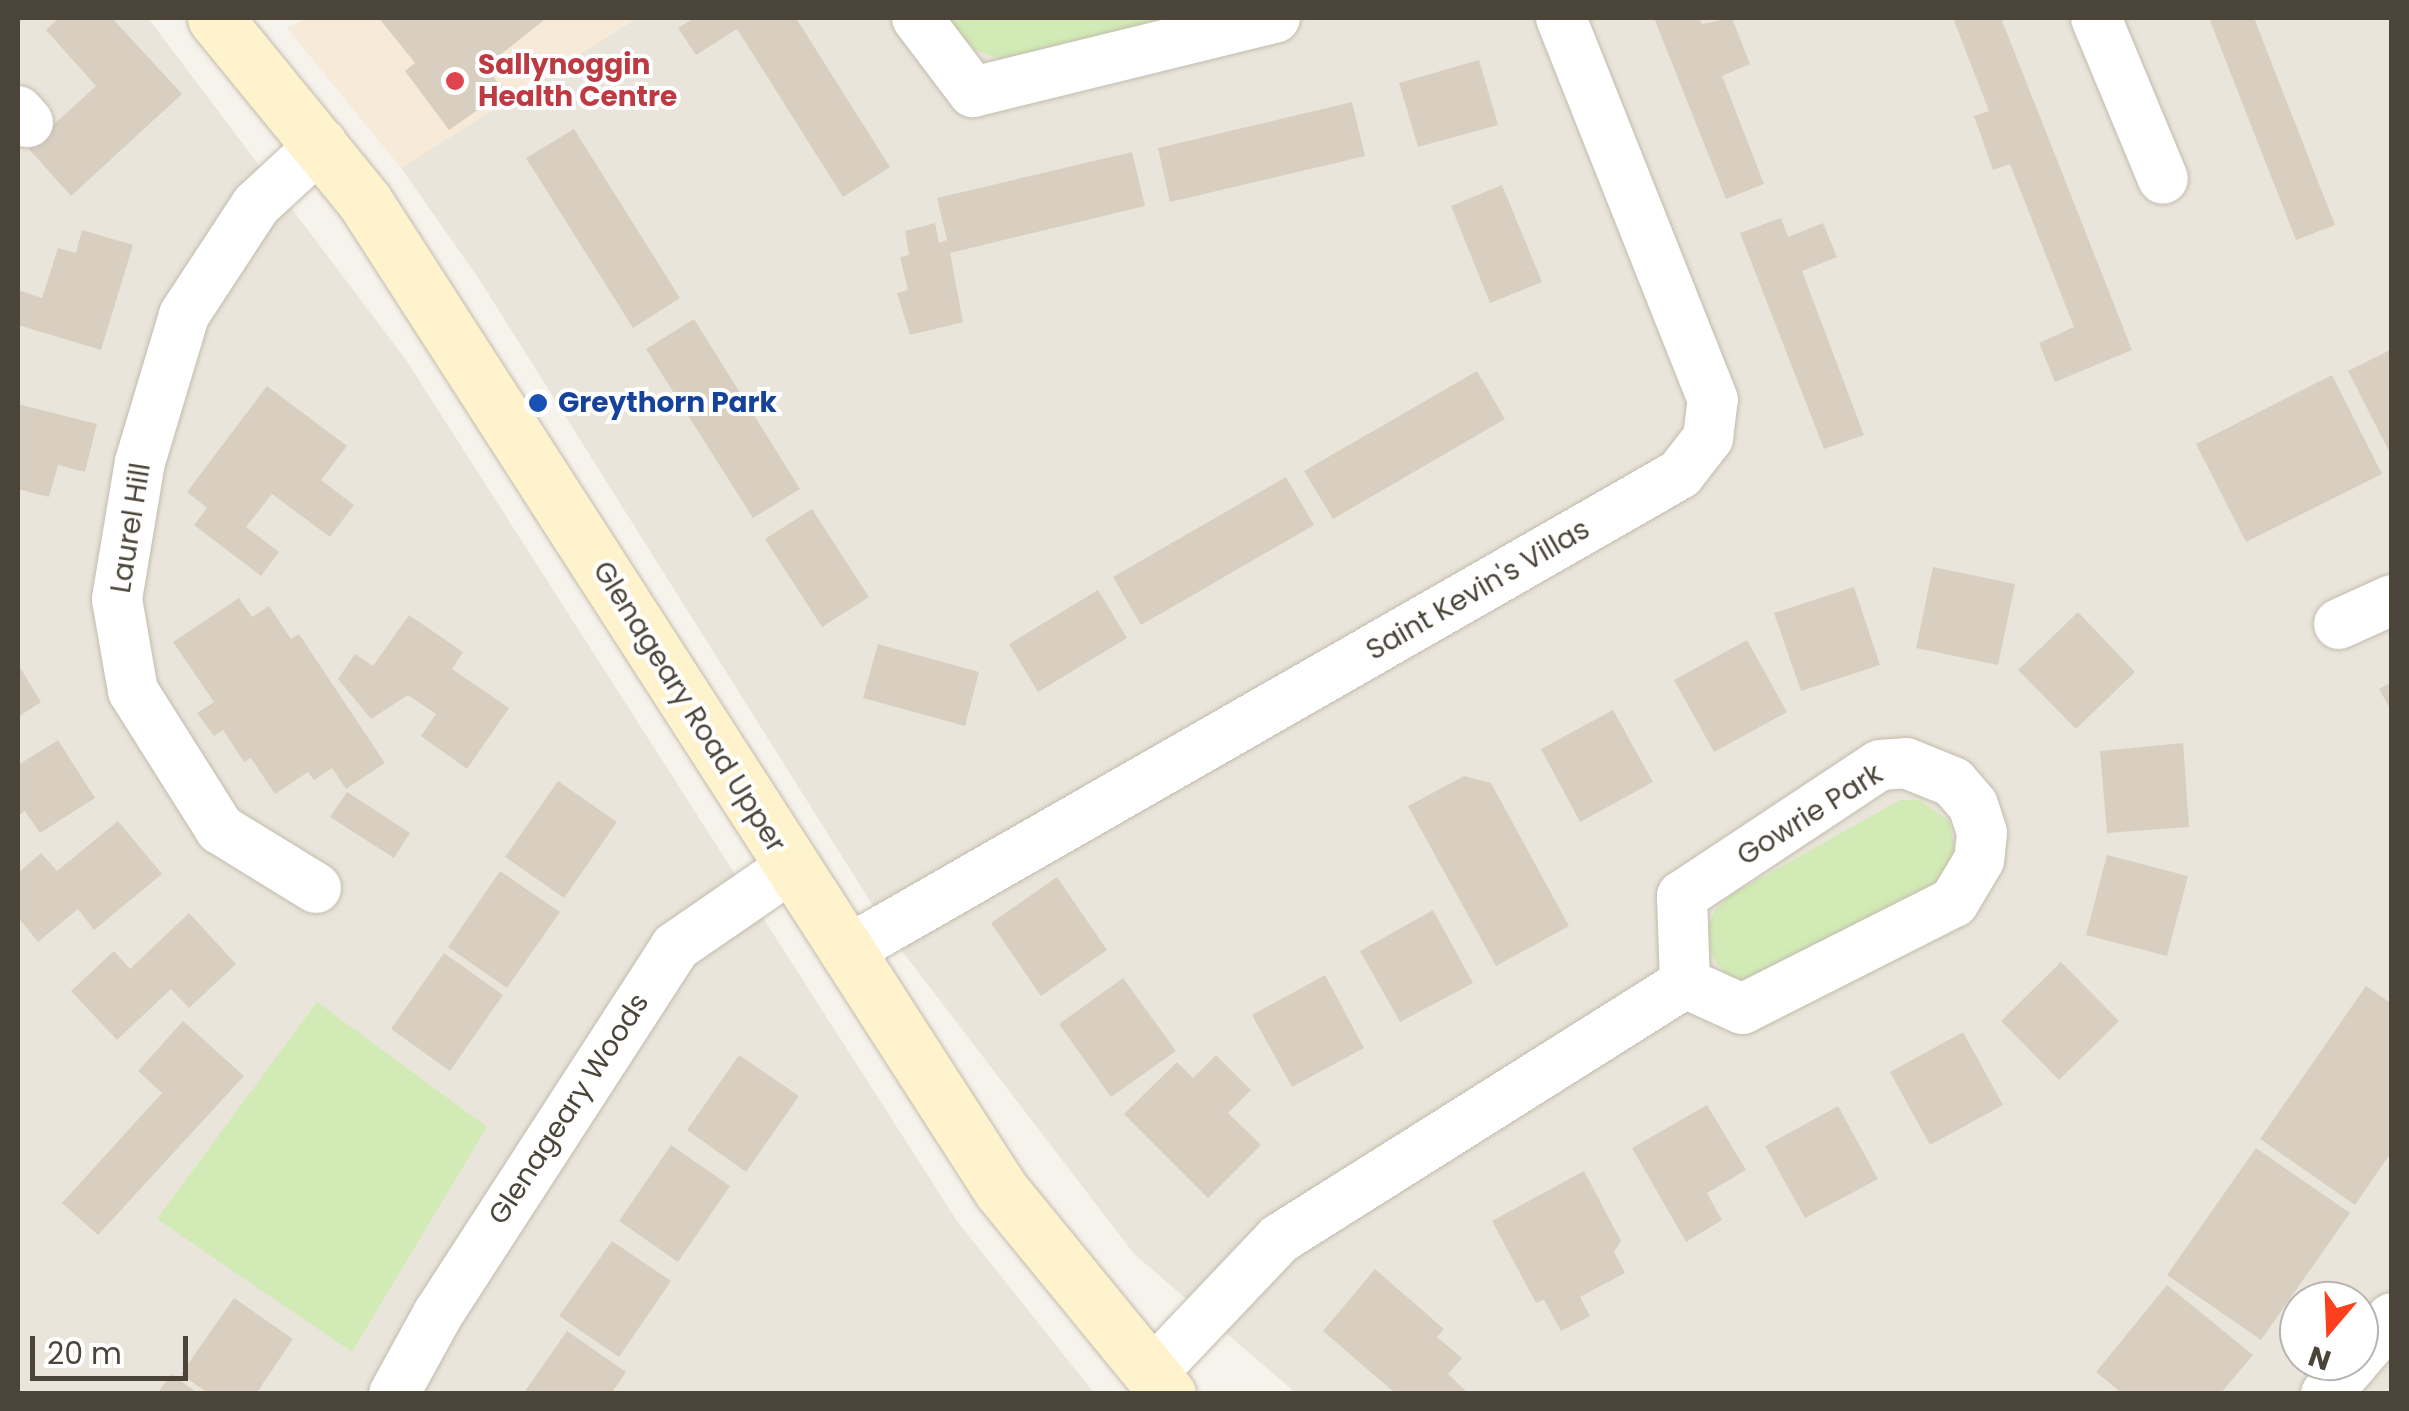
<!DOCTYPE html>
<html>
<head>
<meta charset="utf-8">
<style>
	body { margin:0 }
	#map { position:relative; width:2409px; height:1411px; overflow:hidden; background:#f6f3ec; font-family:Poppins,sans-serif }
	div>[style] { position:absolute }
	.residential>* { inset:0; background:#eae5da }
	.commercial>* { inset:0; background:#f7ead8 }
	.green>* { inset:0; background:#d2eab5 }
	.building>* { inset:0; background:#d8cfc1 }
	.roads { filter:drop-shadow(0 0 2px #c2bbae) drop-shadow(0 0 2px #c2bbae) }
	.street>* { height:50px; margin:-25px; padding:0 25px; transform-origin:25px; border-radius:25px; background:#fff }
	.secondary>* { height:55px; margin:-27.5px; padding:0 27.5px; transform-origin:27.5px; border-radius:27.5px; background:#fff3cd }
	.dots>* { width:28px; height:28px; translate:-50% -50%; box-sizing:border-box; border:5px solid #fff; border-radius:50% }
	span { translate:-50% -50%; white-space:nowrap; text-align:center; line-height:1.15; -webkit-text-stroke:8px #fff; paint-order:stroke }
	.health-label { font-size:28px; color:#be3a42; font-weight:700 }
	.left { translate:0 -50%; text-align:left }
	.transit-label { font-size:28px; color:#164399; font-weight:700 }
	.street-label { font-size:28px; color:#4b4439 }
	.frame { position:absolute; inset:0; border:20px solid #4b4439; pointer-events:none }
	.north { position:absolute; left:2279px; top:1281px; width:100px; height:100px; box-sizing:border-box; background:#fff; border:2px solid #b7b4b0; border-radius:50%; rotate:199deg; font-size:28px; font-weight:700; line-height:40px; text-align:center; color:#4b4439 }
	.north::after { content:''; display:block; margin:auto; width:35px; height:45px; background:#fc3f1d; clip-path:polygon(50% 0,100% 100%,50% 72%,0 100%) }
	.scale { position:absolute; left:30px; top:1336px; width:158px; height:45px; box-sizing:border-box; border:5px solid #4b4439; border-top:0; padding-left:12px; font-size:30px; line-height:35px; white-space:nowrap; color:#4b4439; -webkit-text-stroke:8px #fff; paint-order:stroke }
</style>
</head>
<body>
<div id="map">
	<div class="residential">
		<i style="clip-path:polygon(18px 18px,148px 18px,406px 360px,957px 1221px,1094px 1393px,18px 1393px)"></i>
		<i style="clip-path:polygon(evenodd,637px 18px,2391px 18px,2391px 1393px,1296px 1393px,1134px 1254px,899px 947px,479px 279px,401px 168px,637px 18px,2299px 1301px,2359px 1301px,2359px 1361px,2299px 1361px,2299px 1301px)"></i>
	</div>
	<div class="commercial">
		<i style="clip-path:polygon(306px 18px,637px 18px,401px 168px,287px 28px)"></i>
	</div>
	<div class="green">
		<i style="clip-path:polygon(946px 18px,1198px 18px,1004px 61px,972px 48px)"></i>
		<i style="clip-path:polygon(1900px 800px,1919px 800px,1949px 821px,1956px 855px,1937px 886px,1747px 983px,1729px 976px,1716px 963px,1708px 946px,1708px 927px,1715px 910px,1729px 896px)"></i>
		<i style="clip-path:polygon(317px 1002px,487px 1127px,352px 1352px,157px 1219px)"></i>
	</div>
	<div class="building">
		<i style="clip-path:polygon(59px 18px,112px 18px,182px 94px,71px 196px,28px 148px,96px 86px,46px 30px)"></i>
		<i style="clip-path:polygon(379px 18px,542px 18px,544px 20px,485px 67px,505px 91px,449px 130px,405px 71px,415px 63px)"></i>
		<i style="clip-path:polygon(694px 18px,796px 18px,890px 167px,843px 197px,737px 29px,696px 55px,678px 28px)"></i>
		<i style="clip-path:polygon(1654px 18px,1699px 18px,1702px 24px,1732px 18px,1750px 64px,1722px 76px,1764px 184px,1726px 199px)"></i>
		<i style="clip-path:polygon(1953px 18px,2001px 18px,2132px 350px,2055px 382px,2039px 343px,2074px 327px,2010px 164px,1993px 170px,1974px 116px,1989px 111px)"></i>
		<i style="clip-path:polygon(2209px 18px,2254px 18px,2335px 225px,2296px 240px)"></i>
		<i style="clip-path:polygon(1479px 60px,1498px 125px,1418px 147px,1399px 83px)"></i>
		<i style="clip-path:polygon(1352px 102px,1365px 156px,1170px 202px,1158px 148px)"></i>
		<i style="clip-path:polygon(574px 129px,680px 298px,633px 328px,526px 158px)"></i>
		<i style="clip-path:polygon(1132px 152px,1145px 206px,950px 253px,963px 322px,910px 335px,897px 293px,908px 290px,900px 257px,909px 255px,905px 231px,935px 223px,939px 243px,947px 240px,937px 198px)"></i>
		<i style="clip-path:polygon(1502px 185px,1542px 282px,1490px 303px,1451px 206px)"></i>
		<i style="clip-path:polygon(1781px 218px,1788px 237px,1823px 223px,1837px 257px,1802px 271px,1864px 435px,1824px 449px,1740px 233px)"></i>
		<i style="clip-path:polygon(82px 230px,133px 245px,101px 350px,18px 325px,18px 290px,42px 298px,58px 248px,76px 253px)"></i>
		<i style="clip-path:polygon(694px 319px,800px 489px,753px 518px,646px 349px)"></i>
		<i style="clip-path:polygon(2392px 349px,2392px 457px,2348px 371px)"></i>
		<i style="clip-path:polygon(1477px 371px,1505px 419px,1333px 519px,1304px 471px)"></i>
		<i style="clip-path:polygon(2332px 375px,2382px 474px,2246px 542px,2196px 444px)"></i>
		<i style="clip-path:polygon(267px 386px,347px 446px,321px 480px,354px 505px,330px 537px,272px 494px,246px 527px,279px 552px,261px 576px,194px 525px,207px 508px,187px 492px)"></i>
		<i style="clip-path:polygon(18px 404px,97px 424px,85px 472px,58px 465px,49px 497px,18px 489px)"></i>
		<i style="clip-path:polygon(1286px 477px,1314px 525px,1141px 625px,1113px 577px)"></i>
		<i style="clip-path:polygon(812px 509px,869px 597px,822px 627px,765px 539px)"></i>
		<i style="clip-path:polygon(1933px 567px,2015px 584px,1998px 665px,1916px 648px)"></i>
		<i style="clip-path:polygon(1854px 587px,1880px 665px,1801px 691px,1774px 613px)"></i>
		<i style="clip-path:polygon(1098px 590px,1127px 638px,1038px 692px,1009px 644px)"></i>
		<i style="clip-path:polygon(239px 598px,252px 617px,269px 606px,291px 639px,299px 634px,385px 763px,346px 789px,332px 768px,314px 780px,308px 772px,275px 794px,251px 758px,244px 762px,223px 730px,214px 736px,197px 713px,214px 702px,173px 642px)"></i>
		<i style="clip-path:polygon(2078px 612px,2135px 672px,2076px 729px,2018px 670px)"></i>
		<i style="clip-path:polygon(409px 615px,463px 652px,452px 669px,509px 708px,467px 769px,421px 736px,436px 714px,408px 695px,371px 719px,338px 679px,355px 654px,373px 666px)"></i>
		<i style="clip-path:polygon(1747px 640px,1787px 712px,1714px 752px,1674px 680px)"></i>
		<i style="clip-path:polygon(878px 644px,979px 672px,965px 726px,863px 698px)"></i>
		<i style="clip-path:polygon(18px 664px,41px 702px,18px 717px)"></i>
		<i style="clip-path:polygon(2392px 682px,2392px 712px,2379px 689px)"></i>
		<i style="clip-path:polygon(1613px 710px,1653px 782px,1580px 822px,1541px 749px)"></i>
		<i style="clip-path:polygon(58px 740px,95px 798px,40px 833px,25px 811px,18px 816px,18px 765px)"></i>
		<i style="clip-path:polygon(2183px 743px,2189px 827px,2107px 833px,2100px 751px)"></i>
		<i style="clip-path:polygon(1464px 776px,1491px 783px,1569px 926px,1496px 966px,1408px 806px)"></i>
		<i style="clip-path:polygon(558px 781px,617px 822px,564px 898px,505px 857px)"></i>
		<i style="clip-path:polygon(347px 792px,410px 833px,394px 858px,330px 817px)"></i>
		<i style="clip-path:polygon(118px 821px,162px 874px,94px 930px,78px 909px,38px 942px,18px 917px,18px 873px,41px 853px,57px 871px)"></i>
		<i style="clip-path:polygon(2107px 855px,2188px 876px,2167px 956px,2086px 935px)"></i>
		<i style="clip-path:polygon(500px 871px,560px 912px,507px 988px,448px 947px)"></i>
		<i style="clip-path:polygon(1057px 877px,1107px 950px,1041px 996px,991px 923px)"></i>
		<i style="clip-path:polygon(1433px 910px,1473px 983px,1400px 1022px,1360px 951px)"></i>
		<i style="clip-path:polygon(189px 913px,236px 964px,189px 1008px,171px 989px,117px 1040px,71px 991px,114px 951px,130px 969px)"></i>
		<i style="clip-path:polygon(444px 953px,503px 995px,450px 1071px,391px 1029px)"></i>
		<i style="clip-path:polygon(2061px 962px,2119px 1021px,2059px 1080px,2001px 1021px)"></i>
		<i style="clip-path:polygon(1325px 975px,1364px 1048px,1292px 1087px,1252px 1015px)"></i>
		<i style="clip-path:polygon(1123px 978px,1176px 1051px,1111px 1097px,1059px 1024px)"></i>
		<i style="clip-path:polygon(2366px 986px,2392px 1004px,2392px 1151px,2355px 1205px,2260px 1139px)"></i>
		<i style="clip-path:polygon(183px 1021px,244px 1076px,98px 1235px,62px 1203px,162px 1093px,138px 1071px)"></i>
		<i style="clip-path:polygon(1963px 1032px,2003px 1105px,1930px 1145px,1890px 1072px)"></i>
		<i style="clip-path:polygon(739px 1055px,799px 1096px,746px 1172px,687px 1130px)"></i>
		<i style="clip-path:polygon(1216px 1055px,1251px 1090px,1228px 1113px,1261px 1145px,1208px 1198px,1124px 1114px,1177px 1062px,1193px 1078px)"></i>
		<i style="clip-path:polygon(1707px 1105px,1746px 1170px,1707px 1193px,1722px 1220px,1686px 1242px,1632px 1148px)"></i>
		<i style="clip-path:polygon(1838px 1106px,1878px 1179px,1805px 1218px,1765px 1146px)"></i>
		<i style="clip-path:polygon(671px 1145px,730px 1186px,678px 1262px,619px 1221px)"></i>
		<i style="clip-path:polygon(2256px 1148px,2350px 1213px,2261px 1340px,2167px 1275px)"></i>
		<i style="clip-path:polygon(1584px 1171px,1621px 1241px,1614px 1252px,1625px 1273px,1580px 1297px,1590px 1316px,1561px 1331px,1544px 1300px,1536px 1303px,1492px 1221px)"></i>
		<i style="clip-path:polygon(612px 1241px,671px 1281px,619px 1357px,559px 1316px)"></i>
		<i style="clip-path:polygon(1375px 1269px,1444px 1329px,1437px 1337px,1462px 1358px,1448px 1374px,1469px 1394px,1396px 1394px,1323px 1331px)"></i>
		<i style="clip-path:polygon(2167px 1285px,2253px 1355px,2220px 1394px,2123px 1394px,2096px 1372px)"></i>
		<i style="clip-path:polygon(234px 1298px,293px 1339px,256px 1394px,209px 1394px,181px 1374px)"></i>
		<i style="clip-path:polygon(567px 1331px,626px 1372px,611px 1394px,523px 1394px)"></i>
		<i style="clip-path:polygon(171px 1374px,199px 1394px,157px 1394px)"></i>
	</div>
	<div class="roads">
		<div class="street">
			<i style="left:917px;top:18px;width:93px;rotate:52.9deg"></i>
			<i style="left:973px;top:92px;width:311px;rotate:-13.8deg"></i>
			<i style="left:2096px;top:18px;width:174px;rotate:67.4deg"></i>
			<i style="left:18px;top:111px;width:15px;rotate:48deg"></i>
			<i style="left:2339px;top:624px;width:58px;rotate:-24.4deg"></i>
			<i style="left:1906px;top:763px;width:51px;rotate:22deg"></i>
			<i style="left:1953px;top:782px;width:30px;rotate:49deg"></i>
			<i style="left:1973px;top:805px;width:29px;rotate:72deg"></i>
			<i style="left:1982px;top:833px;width:27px;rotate:96deg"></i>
			<i style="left:1979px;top:860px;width:49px;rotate:120.8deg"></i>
			<i style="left:1954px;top:902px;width:237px;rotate:153.2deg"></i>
			<i style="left:1742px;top:1009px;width:63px;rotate:-155.5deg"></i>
			<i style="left:1685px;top:983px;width:87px;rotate:-92deg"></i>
			<i style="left:1682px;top:896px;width:237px;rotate:-33.5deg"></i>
			<i style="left:1880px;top:765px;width:26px;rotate:-4deg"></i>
			<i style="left:316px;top:888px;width:113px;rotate:-148.4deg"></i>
			<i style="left:220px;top:829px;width:163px;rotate:-122.2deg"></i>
			<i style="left:133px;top:691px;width:93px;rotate:-99.9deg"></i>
			<i style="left:117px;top:599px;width:139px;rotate:-80.5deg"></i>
			<i style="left:140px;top:462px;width:153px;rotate:-73.3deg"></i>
			<i style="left:184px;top:315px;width:131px;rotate:-56.8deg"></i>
			<i style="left:256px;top:205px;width:90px;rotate:-42.7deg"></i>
			<i style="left:845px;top:952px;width:962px;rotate:-29.79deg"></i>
			<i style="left:1680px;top:474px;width:46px;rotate:-52.1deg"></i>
			<i style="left:1708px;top:438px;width:38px;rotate:-83deg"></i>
			<i style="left:1713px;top:400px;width:411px;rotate:-111.7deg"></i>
			<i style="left:2359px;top:1356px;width:50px;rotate:-49deg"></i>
			<i style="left:1150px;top:1375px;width:187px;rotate:-46.5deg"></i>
			<i style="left:1279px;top:1239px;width:480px;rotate:-32.2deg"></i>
			<i style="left:394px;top:1394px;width:91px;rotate:-61.2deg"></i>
			<i style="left:438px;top:1314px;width:437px;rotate:-57.1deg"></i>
			<i style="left:675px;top:947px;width:140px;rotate:-34.5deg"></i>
			<i style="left:2326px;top:1394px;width:44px;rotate:-48.7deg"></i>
		</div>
		<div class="secondary">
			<i style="left:215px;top:18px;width:237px;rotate:50.8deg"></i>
			<i style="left:365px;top:202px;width:1175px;rotate:57.23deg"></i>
			<i style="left:1001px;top:1190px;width:264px;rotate:50.7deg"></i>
		</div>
	</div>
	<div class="dots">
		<i style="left:455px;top:81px;background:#e0444e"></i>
		<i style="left:538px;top:403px;background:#1a4fb4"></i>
	</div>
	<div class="health-label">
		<span class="left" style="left:478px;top:81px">Sallynoggin<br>Health Centre</span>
	</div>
	<div class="transit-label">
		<span class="left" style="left:558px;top:403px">Greythorn Park</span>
	</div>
	<div class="street-label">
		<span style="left:131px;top:528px;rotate:-81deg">Laurel Hill</span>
		<span style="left:1478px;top:590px;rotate:-30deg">Saint Kevin's Villas</span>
		<span style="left:689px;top:707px;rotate:58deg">Glenageary Road Upper</span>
		<span style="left:1810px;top:815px;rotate:-32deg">Gowrie Park</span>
		<span style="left:569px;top:1109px;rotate:-57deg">Glenageary Woods</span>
	</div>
	<div class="frame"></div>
	<div class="north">N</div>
	<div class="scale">20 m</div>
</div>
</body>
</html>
